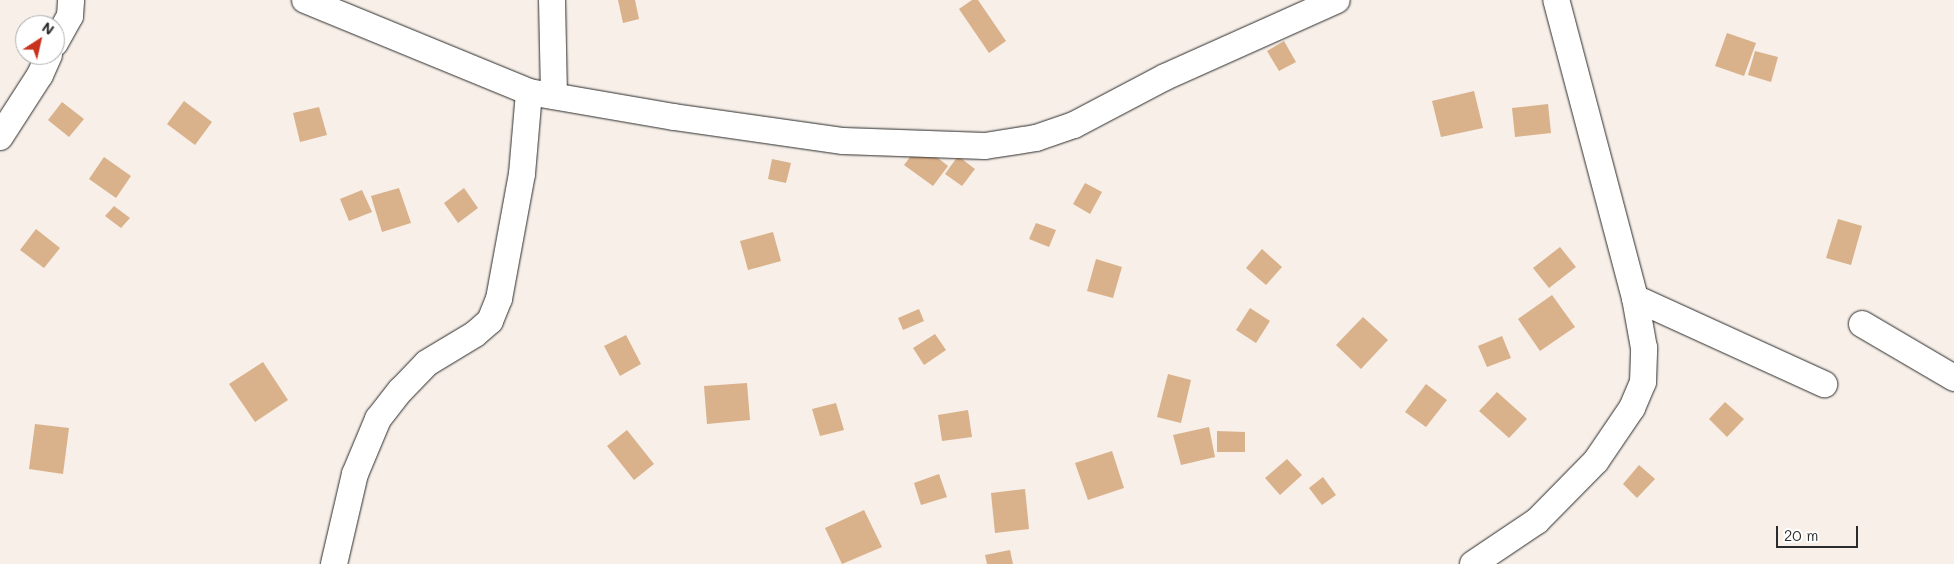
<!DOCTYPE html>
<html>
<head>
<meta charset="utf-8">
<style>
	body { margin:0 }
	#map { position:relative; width:1954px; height:564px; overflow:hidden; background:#f7efe8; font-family:Mali,sans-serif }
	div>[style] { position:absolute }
	.building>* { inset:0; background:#d9b18a }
	.roads { filter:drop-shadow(0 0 1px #2b2b2b) drop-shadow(0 0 1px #2b2b2b) }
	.minor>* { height:26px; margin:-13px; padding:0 13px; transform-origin:13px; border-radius:13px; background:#fff }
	span { translate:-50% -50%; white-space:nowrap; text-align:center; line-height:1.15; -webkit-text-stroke:4px #fff; paint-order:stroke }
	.north { position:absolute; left:15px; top:15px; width:50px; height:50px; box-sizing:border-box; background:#fff; border:1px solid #aaa; border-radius:50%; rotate:35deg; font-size:14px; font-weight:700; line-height:20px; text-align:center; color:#2b2b2b }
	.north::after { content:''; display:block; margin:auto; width:18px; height:22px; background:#c8321e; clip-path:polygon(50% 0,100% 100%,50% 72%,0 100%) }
	.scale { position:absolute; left:1776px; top:526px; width:82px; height:22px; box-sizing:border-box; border:2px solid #2b2b2b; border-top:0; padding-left:6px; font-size:15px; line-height:18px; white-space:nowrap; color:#2b2b2b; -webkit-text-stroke:4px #fff; paint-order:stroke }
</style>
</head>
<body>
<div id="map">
	<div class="building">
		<i style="clip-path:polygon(618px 0,635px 0,639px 19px,623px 23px)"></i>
		<i style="clip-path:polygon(972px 0,978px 0,1006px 41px,989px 53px,959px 9px)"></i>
		<i style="clip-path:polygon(1727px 33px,1756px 43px,1744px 76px,1715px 66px)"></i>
		<i style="clip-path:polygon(1284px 41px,1296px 62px,1279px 71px,1267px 51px)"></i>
		<i style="clip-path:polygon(1755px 51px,1778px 57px,1771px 82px,1748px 75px)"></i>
		<i style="clip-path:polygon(1474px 91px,1483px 128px,1441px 137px,1432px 101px)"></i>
		<i style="clip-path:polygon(184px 101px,212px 122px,195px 145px,167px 124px)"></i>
		<i style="clip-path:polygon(62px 102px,84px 119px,69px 137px,48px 120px)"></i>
		<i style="clip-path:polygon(1548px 104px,1551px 133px,1515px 137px,1512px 108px)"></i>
		<i style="clip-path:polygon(319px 107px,327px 135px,300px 142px,293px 113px)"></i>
		<i style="clip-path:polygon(920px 144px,948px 166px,933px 186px,904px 165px)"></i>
		<i style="clip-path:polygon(958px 156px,975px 169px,962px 186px,945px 174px)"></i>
		<i style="clip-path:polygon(104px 157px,131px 176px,116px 198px,89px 179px)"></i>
		<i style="clip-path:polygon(772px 159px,791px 163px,786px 183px,768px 179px)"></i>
		<i style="clip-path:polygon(1085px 183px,1102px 192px,1090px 214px,1073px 204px)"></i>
		<i style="clip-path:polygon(399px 188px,411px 223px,382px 232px,371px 196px)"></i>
		<i style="clip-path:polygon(464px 188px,478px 208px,458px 223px,444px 203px)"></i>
		<i style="clip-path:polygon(362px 190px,372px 212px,349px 221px,340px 199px)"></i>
		<i style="clip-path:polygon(114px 206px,130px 218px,121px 228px,105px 216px)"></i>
		<i style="clip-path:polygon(1838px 219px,1862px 226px,1851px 265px,1826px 258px)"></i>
		<i style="clip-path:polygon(1036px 223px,1056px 230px,1049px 247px,1029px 239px)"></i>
		<i style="clip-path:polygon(36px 229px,60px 248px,44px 268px,20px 250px)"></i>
		<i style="clip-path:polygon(773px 232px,781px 261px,748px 270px,740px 241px)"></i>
		<i style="clip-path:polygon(1560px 247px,1576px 267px,1549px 288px,1533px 268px)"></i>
		<i style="clip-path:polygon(1262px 249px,1282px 267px,1266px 285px,1246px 268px)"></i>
		<i style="clip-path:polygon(1096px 259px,1122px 267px,1113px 298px,1087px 291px)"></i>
		<i style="clip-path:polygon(1552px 295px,1575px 327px,1540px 351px,1518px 319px)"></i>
		<i style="clip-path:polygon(1250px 308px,1270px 321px,1256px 343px,1236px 330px)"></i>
		<i style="clip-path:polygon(919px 309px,924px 321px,903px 330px,898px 318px)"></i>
		<i style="clip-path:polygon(1363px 317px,1388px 340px,1361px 369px,1336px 345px)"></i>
		<i style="clip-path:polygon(935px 334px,946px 350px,924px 365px,913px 348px)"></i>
		<i style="clip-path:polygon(626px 335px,641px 364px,620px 376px,604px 346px)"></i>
		<i style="clip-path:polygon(1502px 336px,1511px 358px,1487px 367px,1478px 346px)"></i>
		<i style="clip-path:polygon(263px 362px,288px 400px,255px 422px,229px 384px)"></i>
		<i style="clip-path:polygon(1168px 374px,1191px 380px,1181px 423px,1157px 417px)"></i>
		<i style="clip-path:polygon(747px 383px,750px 420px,707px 424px,704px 386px)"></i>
		<i style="clip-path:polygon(1426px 384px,1447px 400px,1426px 427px,1405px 412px)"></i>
		<i style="clip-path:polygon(1497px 392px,1527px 419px,1509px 438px,1479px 411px)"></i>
		<i style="clip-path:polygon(1725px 402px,1744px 419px,1727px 437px,1709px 419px)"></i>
		<i style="clip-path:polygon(836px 403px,844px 430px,820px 436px,812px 409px)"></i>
		<i style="clip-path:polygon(968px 410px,972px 437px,942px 441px,938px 415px)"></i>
		<i style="clip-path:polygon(35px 424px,69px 428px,63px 474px,29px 469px)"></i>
		<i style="clip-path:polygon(1209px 427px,1215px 457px,1181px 465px,1173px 435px)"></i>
		<i style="clip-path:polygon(627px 430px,654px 464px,634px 480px,607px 446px)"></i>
		<i style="clip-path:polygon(1217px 431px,1245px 432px,1245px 452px,1217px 452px)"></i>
		<i style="clip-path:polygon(1112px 451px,1124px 488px,1088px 500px,1075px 463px)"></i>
		<i style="clip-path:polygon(1287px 459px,1302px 475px,1280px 495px,1265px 478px)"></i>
		<i style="clip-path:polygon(1639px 465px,1655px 479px,1637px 498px,1623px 484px)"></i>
		<i style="clip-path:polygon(939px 474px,947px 497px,921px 505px,914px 483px)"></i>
		<i style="clip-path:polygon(1323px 477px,1336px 495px,1322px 505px,1309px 488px)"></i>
		<i style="clip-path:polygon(1025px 489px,1029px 529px,995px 533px,991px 493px)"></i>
		<i style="clip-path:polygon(864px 510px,882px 547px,842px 564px,825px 528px)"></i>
		<i style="clip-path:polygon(1010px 550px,1013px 564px,987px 564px,985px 555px)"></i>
	</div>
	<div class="roads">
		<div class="minor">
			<i style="left:305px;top:0;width:242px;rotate:22.3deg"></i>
			<i style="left:529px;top:92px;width:147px;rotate:9.8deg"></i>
			<i style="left:674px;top:117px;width:171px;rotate:8.1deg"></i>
			<i style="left:843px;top:141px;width:142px;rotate:2deg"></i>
			<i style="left:985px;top:146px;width:52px;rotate:-8.9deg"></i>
			<i style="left:1036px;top:138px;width:40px;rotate:-18.9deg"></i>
			<i style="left:1074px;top:125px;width:103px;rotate:-27.8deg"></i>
			<i style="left:1165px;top:77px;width:188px;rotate:-24.1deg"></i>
			<i style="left:552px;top:0;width:96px;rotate:88.8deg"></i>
			<i style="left:55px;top:43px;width:31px;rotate:-61deg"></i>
			<i style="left:70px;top:16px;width:16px;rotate:-86deg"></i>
			<i style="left:0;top:137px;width:74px;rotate:-57.2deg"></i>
			<i style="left:40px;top:75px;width:22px;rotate:-66deg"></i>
			<i style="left:1635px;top:298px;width:208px;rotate:24.5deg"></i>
			<i style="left:1862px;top:324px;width:107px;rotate:30.4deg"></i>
			<i style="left:334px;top:564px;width:92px;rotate:-76.9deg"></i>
			<i style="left:355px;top:474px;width:60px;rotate:-67.3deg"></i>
			<i style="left:378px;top:419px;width:37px;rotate:-52deg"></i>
			<i style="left:401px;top:390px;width:37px;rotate:-46deg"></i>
			<i style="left:427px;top:363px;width:56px;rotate:-31.1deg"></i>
			<i style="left:475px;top:334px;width:20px;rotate:-41deg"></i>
			<i style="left:490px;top:321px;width:24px;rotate:-68deg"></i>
			<i style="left:499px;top:299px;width:127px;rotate:-79.6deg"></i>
			<i style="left:522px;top:174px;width:82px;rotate:-85.1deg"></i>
			<i style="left:1473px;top:564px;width:77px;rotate:-33.9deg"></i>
			<i style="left:1537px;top:521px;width:84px;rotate:-45.5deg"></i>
			<i style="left:1596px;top:461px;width:64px;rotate:-55.8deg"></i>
			<i style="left:1632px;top:408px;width:28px;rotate:-67deg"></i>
			<i style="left:1643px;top:382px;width:34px;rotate:-88deg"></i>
			<i style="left:1644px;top:348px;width:51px;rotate:-100.2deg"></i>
			<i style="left:1635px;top:298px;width:308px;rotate:-104.8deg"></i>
		</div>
	</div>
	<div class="north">N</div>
	<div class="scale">20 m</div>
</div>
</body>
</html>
